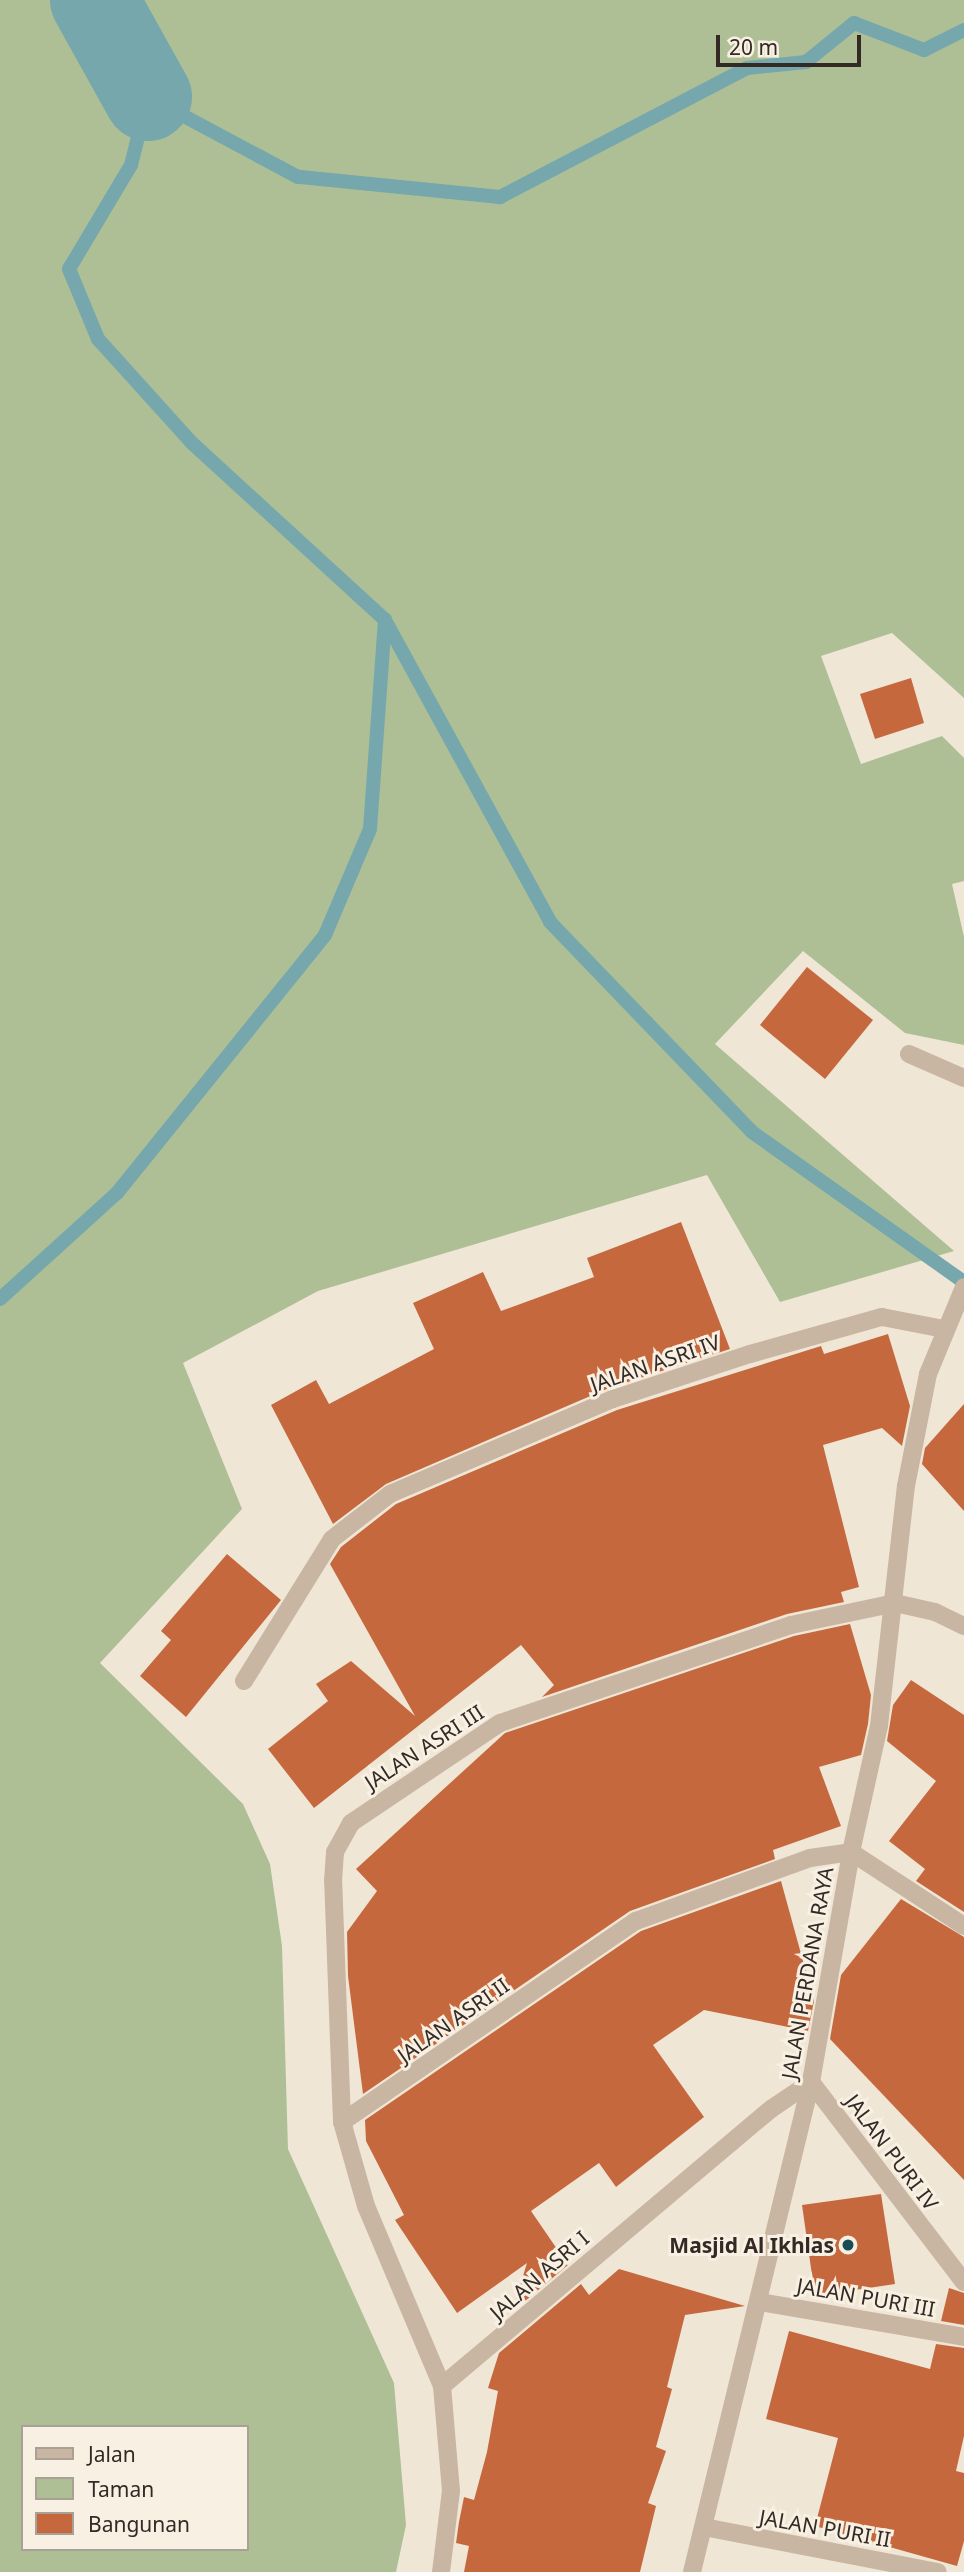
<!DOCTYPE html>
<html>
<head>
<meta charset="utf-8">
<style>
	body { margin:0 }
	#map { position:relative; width:964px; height:2572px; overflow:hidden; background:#f0e6d6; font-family:"Noto Sans",sans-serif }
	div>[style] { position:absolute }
	.green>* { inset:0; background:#aebf96 }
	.stream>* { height:14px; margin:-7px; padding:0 7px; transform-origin:7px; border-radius:7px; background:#75a7ad }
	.river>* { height:88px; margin:-44px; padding:0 44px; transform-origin:44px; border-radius:44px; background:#75a7ad }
	.building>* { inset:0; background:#c6683e }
	.minor>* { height:18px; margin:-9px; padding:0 9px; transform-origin:9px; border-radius:9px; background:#c8b6a2 }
	.dots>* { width:19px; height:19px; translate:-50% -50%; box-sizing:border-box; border:4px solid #f8f0e2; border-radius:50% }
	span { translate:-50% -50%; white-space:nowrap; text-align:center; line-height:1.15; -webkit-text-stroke:6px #f8f0e2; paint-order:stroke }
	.street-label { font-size:21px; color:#332a25 }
	.poi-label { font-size:21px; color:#332a25; font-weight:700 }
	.right { translate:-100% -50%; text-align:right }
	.legend { position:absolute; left:21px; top:2425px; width:228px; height:126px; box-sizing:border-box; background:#f8f0e2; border:2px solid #a9a196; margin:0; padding:9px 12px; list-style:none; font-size:21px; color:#332a25 }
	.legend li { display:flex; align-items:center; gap:14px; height:35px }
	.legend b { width:35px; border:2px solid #a9a196 }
	.scale { position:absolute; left:716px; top:35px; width:145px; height:32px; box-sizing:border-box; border:4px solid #332a25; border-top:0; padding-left:9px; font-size:21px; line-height:24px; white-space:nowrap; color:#332a25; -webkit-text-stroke:5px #f8f0e2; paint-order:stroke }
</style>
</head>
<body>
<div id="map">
	<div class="green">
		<i style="clip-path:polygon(evenodd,0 0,964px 0,964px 698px,892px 633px,821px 656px,861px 764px,942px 736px,964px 758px,964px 881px,952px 884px,964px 937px,964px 1045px,905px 1033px,803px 951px,715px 1044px,954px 1251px,780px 1302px,707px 1175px,318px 1291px,183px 1363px,242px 1509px,100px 1663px,243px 1804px,270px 1864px,282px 1946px,288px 2149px,394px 2383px,406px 2525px,396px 2572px,0 2572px,0 0,23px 2427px,247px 2427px,247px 2549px,23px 2549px,23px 2427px)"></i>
	</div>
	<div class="stream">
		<i style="left:964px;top:30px;width:45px;rotate:153.4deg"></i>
		<i style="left:924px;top:50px;width:75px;rotate:-158.9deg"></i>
		<i style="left:854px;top:23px;width:62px;rotate:140.9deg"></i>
		<i style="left:806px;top:62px;width:59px;rotate:174.2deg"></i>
		<i style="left:747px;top:68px;width:279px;rotate:152.4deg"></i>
		<i style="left:500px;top:197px;width:203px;rotate:-174.3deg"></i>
		<i style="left:298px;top:177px;width:170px;rotate:-151.9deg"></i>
		<i style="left:148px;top:97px;width:70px;rotate:104deg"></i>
		<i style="left:131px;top:165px;width:121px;rotate:120.8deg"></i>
		<i style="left:69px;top:269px;width:76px;rotate:67.5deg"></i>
		<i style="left:98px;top:339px;width:140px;rotate:47.9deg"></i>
		<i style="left:192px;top:443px;width:262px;rotate:42.5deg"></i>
		<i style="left:385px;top:620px;width:344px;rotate:61.3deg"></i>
		<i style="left:550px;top:922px;width:291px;rotate:46.1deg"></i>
		<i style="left:752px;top:1132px;width:260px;rotate:35.3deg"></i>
		<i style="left:0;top:1299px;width:158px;rotate:-42.2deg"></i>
		<i style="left:117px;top:1193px;width:331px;rotate:-51.1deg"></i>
		<i style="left:325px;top:935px;width:115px;rotate:-67deg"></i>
		<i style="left:370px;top:829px;width:210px;rotate:-85.9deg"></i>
	</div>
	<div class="river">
		<i style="left:94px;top:0;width:111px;rotate:60.9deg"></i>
	</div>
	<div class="building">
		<i style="clip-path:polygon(911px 678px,924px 723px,875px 739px,860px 694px)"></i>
		<i style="clip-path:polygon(807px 967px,873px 1020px,825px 1079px,760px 1025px)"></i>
		<i style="clip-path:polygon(681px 1222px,730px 1349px,609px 1388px,386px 1484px,333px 1524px,271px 1405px,316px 1380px,329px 1404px,434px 1349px,413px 1303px,483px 1272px,501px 1311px,594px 1277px,587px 1258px)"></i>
		<i style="clip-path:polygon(888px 1334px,910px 1406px,902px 1446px,882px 1428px,823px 1445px,859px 1587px,841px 1592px,844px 1602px,787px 1614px,542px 1697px,554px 1685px,521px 1645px,314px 1808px,268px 1749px,328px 1701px,316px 1684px,351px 1661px,415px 1716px,330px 1564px,341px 1547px,396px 1504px,617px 1410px,821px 1346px,824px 1354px)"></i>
		<i style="clip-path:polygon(964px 1404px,964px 1511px,922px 1464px,925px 1448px)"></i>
		<i style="clip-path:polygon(227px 1554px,281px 1600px,186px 1717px,140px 1676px,171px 1640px,161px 1631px)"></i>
		<i style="clip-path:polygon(850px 1624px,871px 1695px,868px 1724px,861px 1755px,819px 1767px,841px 1826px,773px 1850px,775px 1859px,630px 1911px,363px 2094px,348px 1976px,347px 1932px,377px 1891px,356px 1869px,505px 1733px,794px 1636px)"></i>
		<i style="clip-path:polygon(911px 1680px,964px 1715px,964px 1912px,916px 1881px,925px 1869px,889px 1841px,936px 1781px,887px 1741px,893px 1705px)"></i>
		<i style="clip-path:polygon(781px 1881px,814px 2001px,808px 2031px,704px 2010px,653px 2045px,704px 2117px,616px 2187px,599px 2163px,531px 2211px,568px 2265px,512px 2312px,527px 2263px,457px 2313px,395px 2220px,404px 2215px,366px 2141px,365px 2120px,641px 1931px)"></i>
		<i style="clip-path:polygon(901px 1899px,964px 1937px,964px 2180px,830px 2039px,841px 1975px)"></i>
		<i style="clip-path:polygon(881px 2194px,895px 2284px,815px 2296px,802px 2205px)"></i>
		<i style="clip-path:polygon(619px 2269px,745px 2306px,685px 2315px,667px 2387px,672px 2389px,656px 2447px,666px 2451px,648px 2503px,656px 2506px,640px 2572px,464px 2572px,469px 2546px,456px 2543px,459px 2522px,464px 2497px,474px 2500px,487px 2452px,498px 2391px,488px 2388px,499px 2353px,581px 2284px,589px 2295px)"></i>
		<i style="clip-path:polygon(949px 2288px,964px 2293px,964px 2325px,941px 2321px)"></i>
		<i style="clip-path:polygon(789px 2331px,930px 2369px,936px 2344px,964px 2348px,964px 2436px,956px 2471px,964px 2473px,964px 2541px,957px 2566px,815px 2526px,838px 2438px,766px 2419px)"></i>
	</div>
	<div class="minor">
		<i style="left:909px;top:1054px;width:60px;rotate:23.6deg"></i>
		<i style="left:244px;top:1681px;width:167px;rotate:-58.2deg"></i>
		<i style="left:332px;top:1539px;width:73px;rotate:-37.8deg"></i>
		<i style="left:390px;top:1494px;width:242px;rotate:-23.1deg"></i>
		<i style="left:613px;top:1399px;width:144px;rotate:-18.2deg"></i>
		<i style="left:750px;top:1354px;width:137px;rotate:-15.7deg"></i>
		<i style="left:882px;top:1317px;width:63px;rotate:11deg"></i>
		<i style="left:342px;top:2122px;width:241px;rotate:-92.1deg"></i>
		<i style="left:333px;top:1881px;width:29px;rotate:-86deg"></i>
		<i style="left:335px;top:1852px;width:33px;rotate:-61deg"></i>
		<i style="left:351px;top:1823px;width:179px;rotate:-33.9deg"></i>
		<i style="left:500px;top:1723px;width:307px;rotate:-18.6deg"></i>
		<i style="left:791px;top:1625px;width:106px;rotate:-11.9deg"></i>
		<i style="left:895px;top:1603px;width:41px;rotate:12.7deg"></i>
		<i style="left:935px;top:1612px;width:32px;rotate:26deg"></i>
		<i style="left:760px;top:2302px;width:207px;rotate:9.7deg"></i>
		<i style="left:442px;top:2386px;width:195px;rotate:-112.9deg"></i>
		<i style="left:366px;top:2206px;width:87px;rotate:-105.9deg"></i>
		<i style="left:342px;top:2122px;width:356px;rotate:-34.4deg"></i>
		<i style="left:636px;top:1921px;width:185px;rotate:-19.9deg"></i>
		<i style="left:810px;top:1858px;width:41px;rotate:-8.3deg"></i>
		<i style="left:851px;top:1852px;width:135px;rotate:33.2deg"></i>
		<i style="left:704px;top:2527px;width:238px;rotate:10.9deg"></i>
		<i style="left:441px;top:2572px;width:82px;rotate:-83deg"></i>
		<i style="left:451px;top:2491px;width:105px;rotate:-94.9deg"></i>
		<i style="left:442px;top:2386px;width:430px;rotate:-40.1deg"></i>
		<i style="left:771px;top:2109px;width:48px;rotate:-34deg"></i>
		<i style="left:811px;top:2082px;width:252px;rotate:52.6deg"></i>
		<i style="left:692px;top:2572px;width:504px;rotate:-76.35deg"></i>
		<i style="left:811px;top:2082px;width:233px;rotate:-80.1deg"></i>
		<i style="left:851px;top:1852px;width:129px;rotate:-77.5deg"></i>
		<i style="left:879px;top:1726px;width:242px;rotate:-83.6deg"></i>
		<i style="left:906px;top:1486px;width:114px;rotate:-78.9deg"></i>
		<i style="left:928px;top:1374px;width:94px;rotate:-67.5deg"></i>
	</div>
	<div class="dots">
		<i style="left:848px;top:2245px;background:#1b4c53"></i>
	</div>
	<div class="street-label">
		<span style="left:655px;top:1363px;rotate:-19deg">JALAN ASRI IV</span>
		<span style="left:424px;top:1747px;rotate:-33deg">JALAN ASRI III</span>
		<span style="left:807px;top:1973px;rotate:-80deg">JALAN PERDANA RAYA</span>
		<span style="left:453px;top:2020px;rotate:-35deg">JALAN ASRI II</span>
		<span style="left:892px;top:2152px;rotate:53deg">JALAN PURI IV</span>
		<span style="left:539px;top:2275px;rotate:-41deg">JALAN ASRI I</span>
		<span style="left:866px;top:2297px;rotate:10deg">JALAN PURI III</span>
		<span style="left:825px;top:2528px;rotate:10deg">JALAN PURI II</span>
	</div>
	<div class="poi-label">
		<span class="right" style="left:834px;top:2245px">Masjid Al Ikhlas</span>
	</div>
	<ul class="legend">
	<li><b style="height:9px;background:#c8b6a2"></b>Jalan</li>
	<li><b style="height:19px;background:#aebf96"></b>Taman</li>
	<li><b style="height:19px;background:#c6683e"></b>Bangunan</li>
	</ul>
	<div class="scale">20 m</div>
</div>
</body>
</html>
